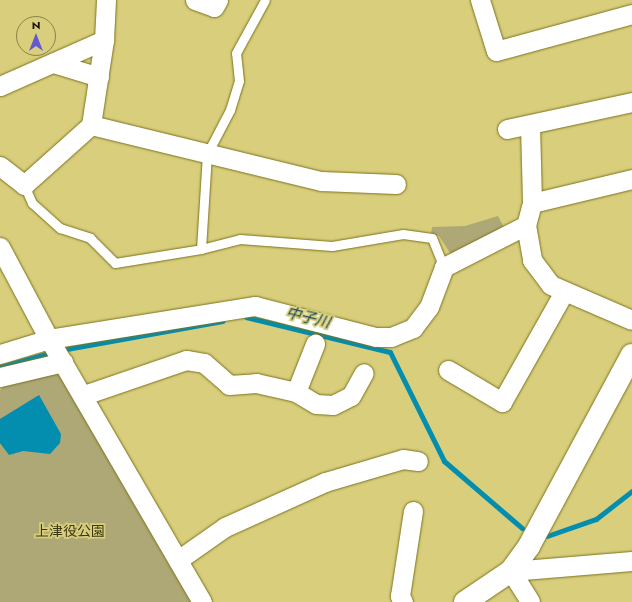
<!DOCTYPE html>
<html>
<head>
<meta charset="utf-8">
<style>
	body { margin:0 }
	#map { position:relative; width:632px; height:602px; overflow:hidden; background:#d8ce7c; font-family:Jost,"Noto Sans JP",sans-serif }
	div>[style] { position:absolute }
	.green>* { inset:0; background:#ada875 }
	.water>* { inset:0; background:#038dae }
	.stream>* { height:5px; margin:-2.5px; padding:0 2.5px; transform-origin:2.5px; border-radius:2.5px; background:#038dae }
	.roads { filter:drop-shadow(0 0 1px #7d731c) drop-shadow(0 0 1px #7d731c) }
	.service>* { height:9px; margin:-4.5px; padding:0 4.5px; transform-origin:4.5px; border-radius:4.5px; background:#fff }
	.minor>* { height:19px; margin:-9.5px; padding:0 9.5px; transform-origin:9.5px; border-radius:9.5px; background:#fff }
	.tertiary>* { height:22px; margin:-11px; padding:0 11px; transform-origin:11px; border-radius:11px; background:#fff }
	span { translate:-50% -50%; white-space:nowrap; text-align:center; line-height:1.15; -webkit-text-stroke:3.5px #d8ce7c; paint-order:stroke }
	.park-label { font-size:14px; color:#3c3711 }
	.water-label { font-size:15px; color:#194857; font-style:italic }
	.north { position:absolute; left:16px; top:16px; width:40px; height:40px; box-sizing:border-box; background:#d8ce7c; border:1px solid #8a834a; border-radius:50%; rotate:0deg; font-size:11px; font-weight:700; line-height:16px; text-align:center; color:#161300 }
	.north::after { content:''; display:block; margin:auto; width:14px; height:18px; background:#6459d2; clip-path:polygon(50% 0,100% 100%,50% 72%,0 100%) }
</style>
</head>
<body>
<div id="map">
	<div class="green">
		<i style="clip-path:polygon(498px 216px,507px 233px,452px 256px,439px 236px,431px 234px,432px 227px,465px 226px)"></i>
		<i style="clip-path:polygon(58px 372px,192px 602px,0 602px,0 390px,6px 383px)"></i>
	</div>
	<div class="water">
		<i style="clip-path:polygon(39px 395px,61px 434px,60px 443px,50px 454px,23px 451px,9px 455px,0 443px,0 419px)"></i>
	</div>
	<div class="stream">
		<i style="left:246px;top:317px;width:148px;rotate:13.7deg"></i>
		<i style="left:390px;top:352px;width:122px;rotate:63.6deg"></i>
		<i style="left:444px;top:461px;width:103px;rotate:40.7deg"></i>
		<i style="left:61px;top:350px;width:164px;rotate:-10.2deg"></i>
		<i style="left:0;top:367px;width:55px;rotate:-15.8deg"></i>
		<i style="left:547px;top:536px;width:52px;rotate:-19.1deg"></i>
		<i style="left:596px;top:519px;width:46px;rotate:-37.9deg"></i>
	</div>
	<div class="roads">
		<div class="service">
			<i style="left:24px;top:185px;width:20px;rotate:66deg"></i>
			<i style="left:32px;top:203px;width:38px;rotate:42deg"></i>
			<i style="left:60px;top:228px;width:32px;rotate:18deg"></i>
			<i style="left:90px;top:238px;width:35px;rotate:45deg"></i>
			<i style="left:115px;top:263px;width:87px;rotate:-9.2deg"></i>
			<i style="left:201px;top:249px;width:95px;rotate:-86.4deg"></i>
			<i style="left:207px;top:154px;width:50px;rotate:-62.4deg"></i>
			<i style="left:230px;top:110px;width:30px;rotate:-73deg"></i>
			<i style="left:239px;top:81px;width:28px;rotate:-96deg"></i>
			<i style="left:236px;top:53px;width:60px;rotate:-61.3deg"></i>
			<i style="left:201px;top:249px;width:40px;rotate:-14.4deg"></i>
			<i style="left:240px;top:239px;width:92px;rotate:4.4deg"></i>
			<i style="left:332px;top:246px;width:72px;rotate:-9.6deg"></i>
			<i style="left:403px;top:234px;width:29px;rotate:8deg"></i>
			<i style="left:432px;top:238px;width:31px;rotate:68deg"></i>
		</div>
		<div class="minor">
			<i style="left:195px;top:0;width:20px;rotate:20deg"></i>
			<i style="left:214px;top:7px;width:8px;rotate:-60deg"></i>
			<i style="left:480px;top:0;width:53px;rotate:72.6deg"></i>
			<i style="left:496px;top:51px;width:141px;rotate:-15.2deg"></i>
			<i style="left:53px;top:63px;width:48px;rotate:16.9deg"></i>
			<i style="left:0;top:86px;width:114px;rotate:-23.9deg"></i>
			<i style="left:104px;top:40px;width:40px;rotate:-87.1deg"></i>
			<i style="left:91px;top:125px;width:237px;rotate:13.7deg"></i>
			<i style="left:321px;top:181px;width:75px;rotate:2.3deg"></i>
			<i style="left:530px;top:125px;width:78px;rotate:88.5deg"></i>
			<i style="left:532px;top:203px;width:23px;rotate:105deg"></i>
			<i style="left:526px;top:225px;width:36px;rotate:80deg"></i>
			<i style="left:532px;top:260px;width:31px;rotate:53deg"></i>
			<i style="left:551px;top:285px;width:88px;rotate:23.4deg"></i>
			<i style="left:507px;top:129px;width:128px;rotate:-12.2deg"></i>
			<i style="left:0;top:166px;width:31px;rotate:38deg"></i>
			<i style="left:24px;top:185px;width:90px;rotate:-41.8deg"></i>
			<i style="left:91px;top:125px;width:86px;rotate:-81.3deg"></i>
			<i style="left:532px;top:203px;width:103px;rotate:-13.5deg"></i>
			<i style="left:0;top:247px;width:104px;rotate:62deg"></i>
			<i style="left:49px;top:339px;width:304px;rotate:59.8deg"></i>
			<i style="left:0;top:354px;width:51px;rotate:-17deg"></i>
			<i style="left:49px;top:339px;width:209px;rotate:-9.1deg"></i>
			<i style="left:255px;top:306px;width:125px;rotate:14.4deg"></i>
			<i style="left:376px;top:337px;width:15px"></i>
			<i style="left:391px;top:337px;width:24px;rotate:-22deg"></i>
			<i style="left:413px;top:328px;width:26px;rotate:-53deg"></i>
			<i style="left:429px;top:307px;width:43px;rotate:-69.4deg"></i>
			<i style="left:444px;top:267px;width:92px;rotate:-27.1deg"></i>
			<i style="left:448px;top:370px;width:63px;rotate:30.7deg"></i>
			<i style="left:502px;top:402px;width:126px;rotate:-60.6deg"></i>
			<i style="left:0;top:377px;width:65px;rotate:-13.4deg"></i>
			<i style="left:296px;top:392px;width:23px;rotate:31deg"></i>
			<i style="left:316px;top:404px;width:17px;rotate:3deg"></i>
			<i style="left:333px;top:405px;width:20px;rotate:-27deg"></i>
			<i style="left:351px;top:396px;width:26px;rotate:-61deg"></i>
			<i style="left:84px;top:395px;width:108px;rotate:-18.9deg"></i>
			<i style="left:186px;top:360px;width:18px;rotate:9deg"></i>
			<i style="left:204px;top:363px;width:33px;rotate:41deg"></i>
			<i style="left:229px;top:385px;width:27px;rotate:-4deg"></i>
			<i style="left:256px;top:383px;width:41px;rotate:12.7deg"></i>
			<i style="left:296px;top:392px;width:52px;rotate:-68.4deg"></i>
			<i style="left:178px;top:560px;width:57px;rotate:-35.1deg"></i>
			<i style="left:225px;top:527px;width:110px;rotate:-24.2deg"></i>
			<i style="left:325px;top:482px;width:81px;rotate:-16.4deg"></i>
			<i style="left:403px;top:459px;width:15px;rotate:8deg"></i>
			<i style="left:511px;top:571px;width:121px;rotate:-4.7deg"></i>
			<i style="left:511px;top:571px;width:36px;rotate:58deg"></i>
			<i style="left:403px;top:602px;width:7px;rotate:-117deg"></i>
			<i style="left:400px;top:596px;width:86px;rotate:-81.3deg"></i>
		</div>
		<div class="tertiary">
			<i style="left:465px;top:602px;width:55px;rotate:-34deg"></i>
			<i style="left:511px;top:571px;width:31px;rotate:-54deg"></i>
			<i style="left:529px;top:546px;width:217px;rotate:-61.7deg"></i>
		</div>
	</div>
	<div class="park-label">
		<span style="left:70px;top:531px">上津役公園</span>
	</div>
	<div class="water-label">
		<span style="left:308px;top:318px;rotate:14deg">中子川</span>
	</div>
	<div class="north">N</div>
</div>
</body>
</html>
